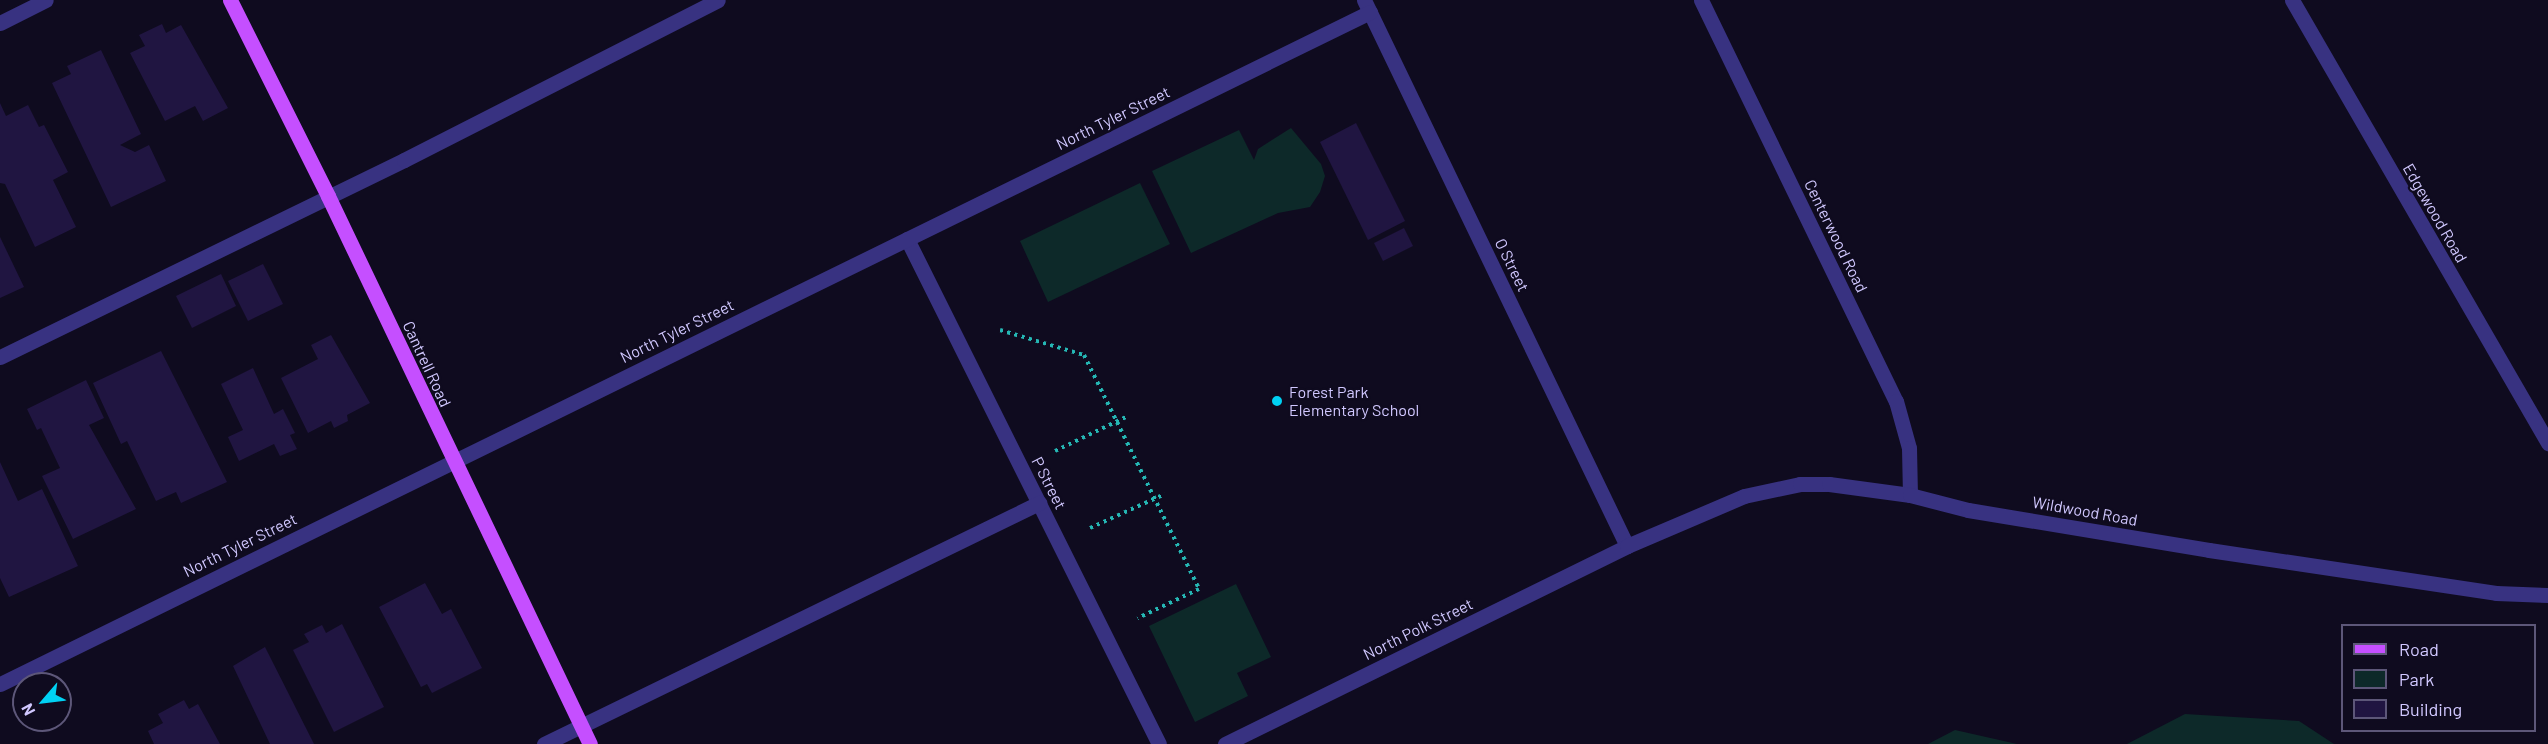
<!DOCTYPE html>
<html>
<head>
<meta charset="utf-8">
<style>
	body { margin:0 }
	#map { position:relative; width:2548px; height:744px; overflow:hidden; background:#0f0b1f; font-family:Barlow,sans-serif }
	div>[style] { position:absolute }
	.green>* { inset:0; background:#0d2929 }
	.building>* { inset:0; background:#201541 }
	.path>* { height:4px; margin-top:-2px; transform-origin:0; background:repeating-linear-gradient(90deg,#25b7b4 0 3px,transparent 0 7.5px) }
	.minor>* { height:15px; margin:-7.5px; padding:0 7.5px; transform-origin:7.5px; border-radius:7.5px; background:#383281 }
	.major>* { height:15px; margin:-7.5px; padding:0 7.5px; transform-origin:7.5px; border-radius:7.5px; background:#c54fff }
	.dots>* { width:16px; height:16px; translate:-50% -50%; box-sizing:border-box; border:3px solid #0f0b1f; border-radius:50% }
	span { translate:-50% -50%; white-space:nowrap; text-align:center; line-height:1.15; -webkit-text-stroke:4.5px #0f0b1f; paint-order:stroke }
	.street-label { font-size:16px; color:#d1c8ff }
	.poi-label { font-size:16px; color:#d1c8ff }
	.left { translate:0 -50%; text-align:left }
	.legend { position:absolute; left:2341px; top:624px; width:195px; height:108px; box-sizing:border-box; background:#0f0b1f; border:2px solid #5d5779; margin:0; padding:8px 10px; list-style:none; font-size:18px; color:#d1c8ff }
	.legend li { display:flex; align-items:center; gap:12px; height:30px }
	.legend b { width:30px; border:2px solid #5d5779 }
	.north { position:absolute; left:12px; top:672px; width:60px; height:60px; box-sizing:border-box; background:#0f0b1f; border:2px solid #5d5779; border-radius:50%; rotate:242deg; font-size:16px; font-weight:700; line-height:24px; text-align:center; color:#d1c8ff }
	.north::after { content:''; display:block; margin:auto; width:21px; height:27px; background:#00d1f3; clip-path:polygon(50% 0,100% 100%,50% 72%,0 100%) }
</style>
</head>
<body>
<div id="map">
	<div class="green">
		<i style="clip-path:polygon(1291px 128px,1321px 164px,1325px 176px,1320px 192px,1310px 207px,1278px 213px,1191px 253px,1152px 171px,1239px 130px,1254px 160px,1258px 149px)"></i>
		<i style="clip-path:polygon(1140px 183px,1170px 244px,1048px 302px,1020px 241px)"></i>
		<i style="clip-path:polygon(1236px 584px,1271px 657px,1237px 673px,1248px 696px,1195px 722px,1149px 626px)"></i>
		<i style="clip-path:polygon(2185px 714px,2299px 721px,2334px 744px,2127px 744px)"></i>
		<i style="clip-path:polygon(1955px 730px,2017px 744px,1928px 744px)"></i>
	</div>
	<div class="building">
		<i style="clip-path:polygon(162px 24px,166px 33px,181px 25px,228px 108px,203px 121px,195px 106px,165px 121px,130px 53px,145px 46px,139px 35px)"></i>
		<i style="clip-path:polygon(101px 50px,141px 134px,120px 145px,135px 152px,149px 145px,166px 181px,111px 207px,52px 83px,71px 74px,67px 66px)"></i>
		<i style="clip-path:polygon(0 103px,6px 116px,28px 105px,39px 127px,44px 125px,68px 172px,53px 180px,76px 227px,35px 247px,5px 184px,0 183px)"></i>
		<i style="clip-path:polygon(1356px 123px,1405px 221px,1368px 240px,1320px 142px)"></i>
		<i style="clip-path:polygon(1404px 228px,1413px 246px,1383px 261px,1374px 243px)"></i>
		<i style="clip-path:polygon(0 237px,24px 287px,0 298px)"></i>
		<i style="clip-path:polygon(263px 264px,283px 304px,248px 321px,228px 281px)"></i>
		<i style="clip-path:polygon(221px 274px,236px 306px,192px 328px,176px 296px)"></i>
		<i style="clip-path:polygon(331px 335px,370px 403px,347px 415px,348px 421px,334px 428px,331px 421px,308px 433px,281px 378px,318px 359px,311px 345px)"></i>
		<i style="clip-path:polygon(161px 351px,227px 482px,181px 503px,176px 492px,156px 501px,127px 441px,121px 444px,93px 383px)"></i>
		<i style="clip-path:polygon(253px 368px,274px 414px,283px 409px,295px 433px,290px 435px,297px 449px,280px 456px,274px 444px,239px 461px,228px 437px,243px 430px,221px 384px)"></i>
		<i style="clip-path:polygon(86px 380px,104px 418px,89px 425px,136px 509px,73px 539px,42px 476px,60px 468px,41px 428px,37px 430px,27px 409px)"></i>
		<i style="clip-path:polygon(0 462px,18px 501px,42px 489px,78px 566px,9px 597px,0 578px)"></i>
		<i style="clip-path:polygon(425px 583px,442px 614px,451px 609px,482px 668px,432px 693px,427px 684px,421px 687px,379px 607px)"></i>
		<i style="clip-path:polygon(342px 624px,384px 707px,334px 732px,293px 650px,309px 642px,304px 634px,322px 625px,326px 633px)"></i>
		<i style="clip-path:polygon(265px 647px,314px 744px,270px 744px,233px 666px)"></i>
		<i style="clip-path:polygon(184px 700px,189px 709px,198px 704px,220px 744px,154px 744px,148px 731px,163px 723px,158px 714px)"></i>
	</div>
	<div class="path">
		<i style="left:1000px;top:330px;width:88px;rotate:16.6deg"></i>
		<i style="left:1084px;top:355px;width:261px;rotate:63.8deg"></i>
		<i style="left:1199px;top:589px;width:68px;rotate:154.6deg"></i>
		<i style="left:1055px;top:451px;width:79px;rotate:-25.6deg"></i>
		<i style="left:1090px;top:528px;width:82px;rotate:-24.4deg"></i>
	</div>
	<div class="minor">
		<i style="left:1364px;top:0;width:606px;rotate:64.28deg"></i>
		<i style="left:1701px;top:0;width:446px;rotate:64.1deg"></i>
		<i style="left:1896px;top:401px;width:49px;rotate:74.5deg"></i>
		<i style="left:1909px;top:448px;width:47px;rotate:88.8deg"></i>
		<i style="left:2292px;top:0;width:512px;rotate:59.98deg"></i>
		<i style="left:0;top:23px;width:51px;rotate:-26.6deg"></i>
		<i style="left:907px;top:239px;width:564px;rotate:63.48deg"></i>
		<i style="left:0;top:357px;width:449px;rotate:-26deg"></i>
		<i style="left:404px;top:160px;width:352px;rotate:-27deg"></i>
		<i style="left:0;top:684px;width:1526px;rotate:-26.13deg"></i>
		<i style="left:544px;top:744px;width:551px;rotate:-25.96deg"></i>
		<i style="left:1225px;top:744px;width:448px;rotate:-26.2deg"></i>
		<i style="left:1627px;top:546px;width:127px;rotate:-23.1deg"></i>
		<i style="left:1744px;top:496px;width:57px;rotate:-12.1deg"></i>
		<i style="left:1800px;top:484px;width:29px"></i>
		<i style="left:1829px;top:484px;width:82px;rotate:7.7deg"></i>
		<i style="left:1910px;top:495px;width:60px;rotate:14.5deg"></i>
		<i style="left:1968px;top:510px;width:244px;rotate:9.4deg"></i>
		<i style="left:2209px;top:550px;width:290px;rotate:8.5deg"></i>
		<i style="left:2496px;top:593px;width:52px;rotate:2.2deg"></i>
	</div>
	<div class="major">
		<i style="left:230px;top:0;width:219px;rotate:63.4deg"></i>
		<i style="left:328px;top:196px;width:607px;rotate:64.45deg"></i>
	</div>
	<div class="dots">
		<i style="left:1277px;top:401px;background:#00d1f3"></i>
	</div>
	<div class="street-label">
		<span style="left:1113px;top:118px;rotate:-26deg">North Tyler Street</span>
		<span style="left:2435px;top:213px;rotate:60deg">Edgewood Road</span>
		<span style="left:1836px;top:236px;rotate:64deg">Centerwood Road</span>
		<span style="left:1512px;top:265px;rotate:64deg">O Street</span>
		<span style="left:677px;top:331px;rotate:-26deg">North Tyler Street</span>
		<span style="left:427px;top:364px;rotate:65deg">Cantrell Road</span>
		<span style="left:1049px;top:483px;rotate:63deg">P Street</span>
		<span style="left:2085px;top:511px;rotate:10deg">Wildwood Road</span>
		<span style="left:240px;top:545px;rotate:-26deg">North Tyler Street</span>
		<span style="left:1418px;top:629px;rotate:-26deg">North Polk Street</span>
	</div>
	<div class="poi-label">
		<span class="left" style="left:1289px;top:401px">Forest Park<br>Elementary School</span>
	</div>
	<ul class="legend">
	<li><b style="height:8px;background:#c54fff"></b>Road</li>
	<li><b style="height:16px;background:#0d2929"></b>Park</li>
	<li><b style="height:16px;background:#201541"></b>Building</li>
	</ul>
	<div class="north">N</div>
</div>
</body>
</html>
